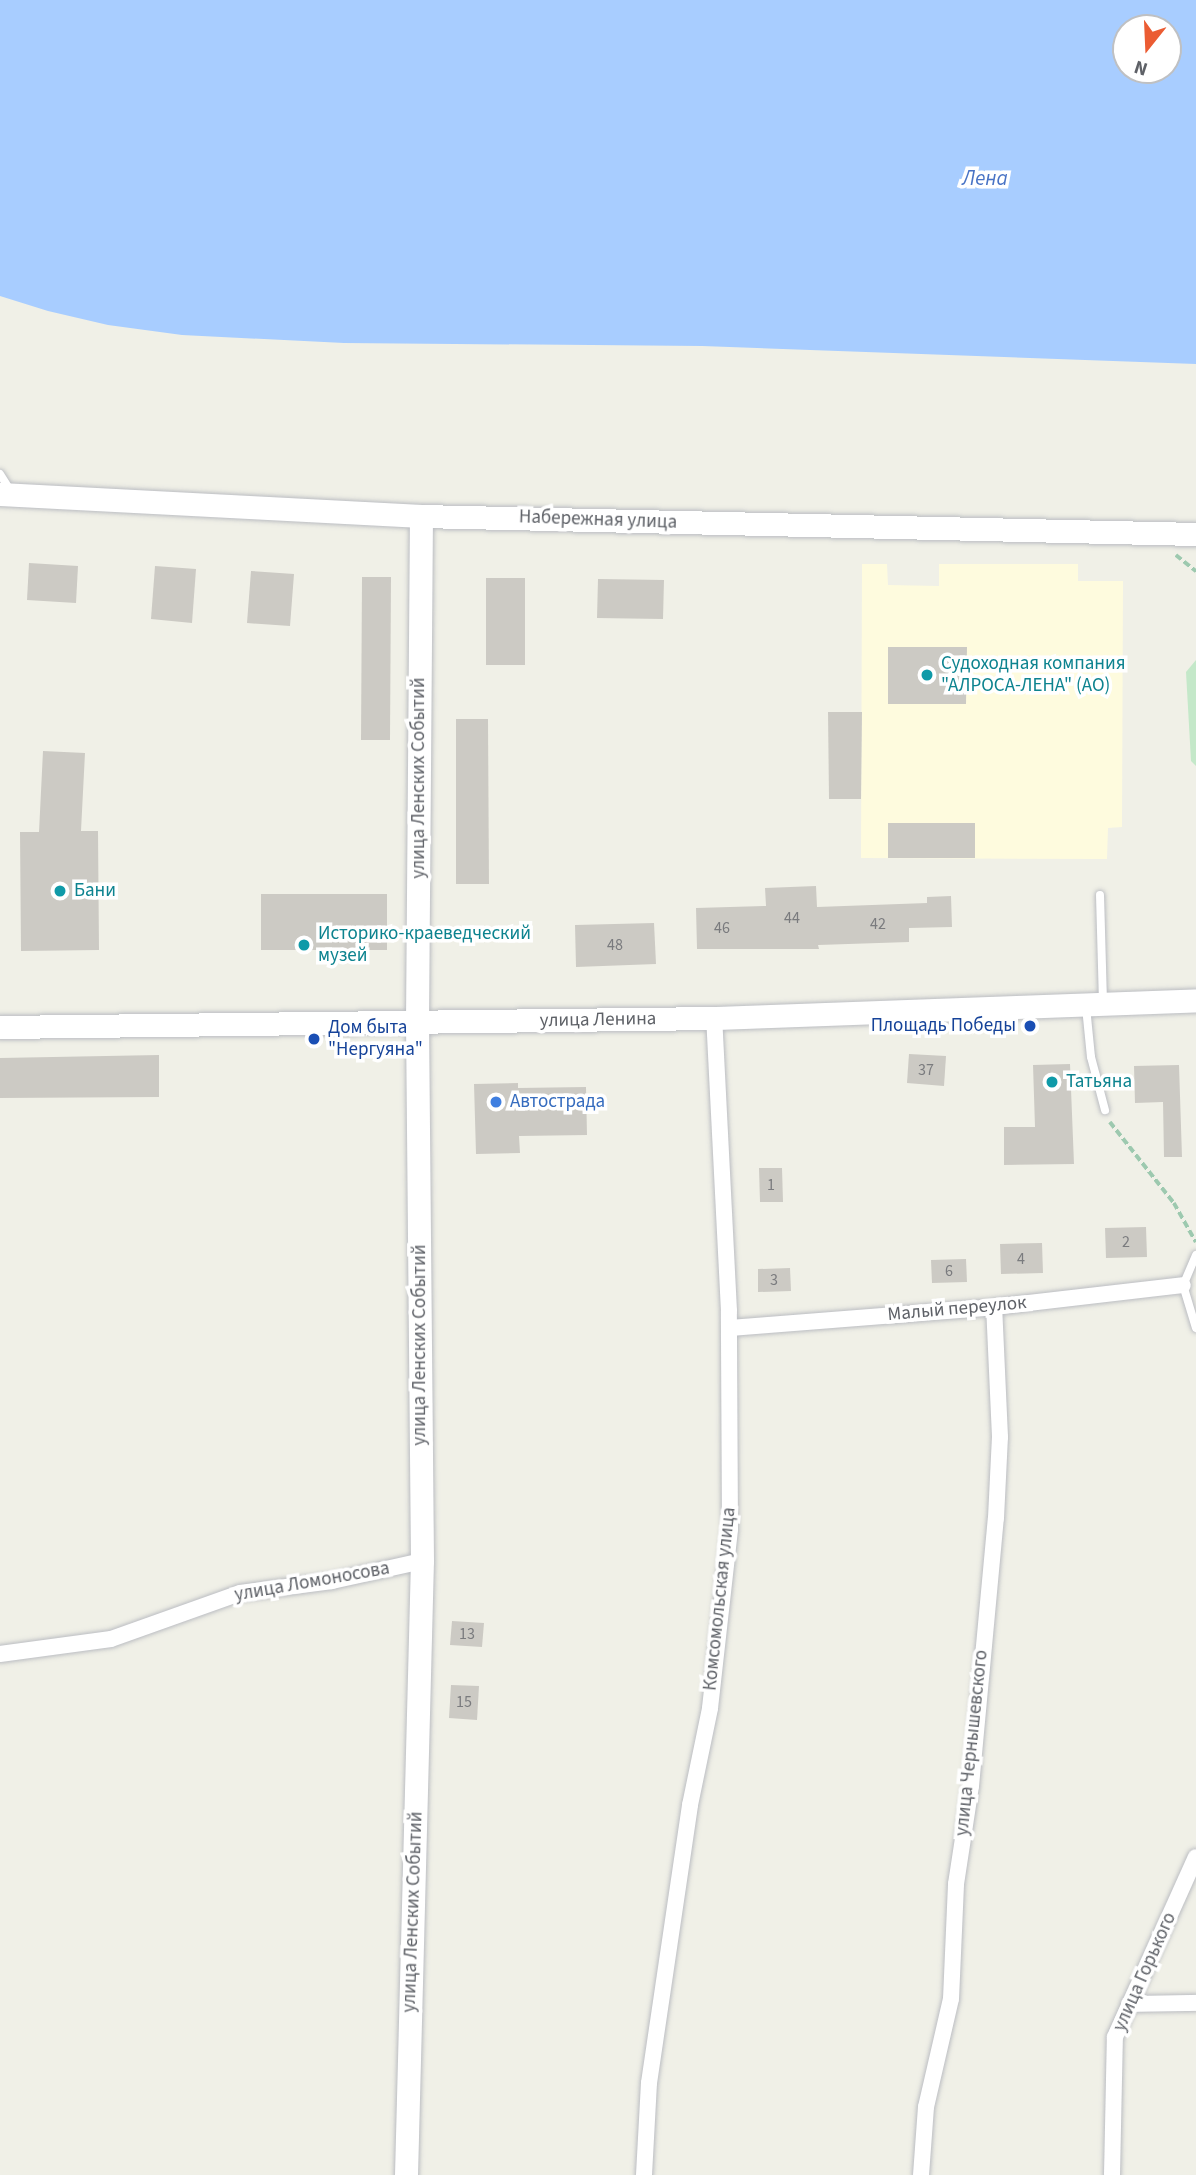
<!DOCTYPE html>
<html>
<head>
<meta charset="utf-8">
<style>
	body { margin:0 }
	#map { position:relative; width:1196px; height:2175px; overflow:hidden; background:#f0f0e7; font-family:"Source Sans 3",sans-serif }
	div>[style] { position:absolute }
	.commercial>* { inset:0; background:#fefbde }
	.green>* { inset:0; background:#c4e8c9 }
	.water>* { inset:0; background:#a8cdff }
	.building>* { inset:0; background:#cccac4 }
	.path>* { height:3.5px; margin-top:-1.75px; transform-origin:0; background:repeating-linear-gradient(90deg,#9dc9af 0 7px,transparent 0 10.5px) }
	.roads { filter:drop-shadow(0 0 2px #bbbdc2) drop-shadow(0 0 2px #bbbdc2) }
	.lane>* { height:8px; margin:-4px; padding:0 4px; transform-origin:4px; border-radius:4px; background:#fff }
	.street>* { height:16px; margin:-8px; padding:0 8px; transform-origin:8px; border-radius:8px; background:#fff }
	.secondary>* { height:23px; margin:-11.5px; padding:0 11.5px; transform-origin:11.5px; border-radius:11.5px; background:#fff }
	.dots>* { width:19px; height:19px; translate:-50% -50%; box-sizing:border-box; border:4px solid #fff; border-radius:50% }
	span { translate:-50% -50%; white-space:nowrap; text-align:center; line-height:1.15; -webkit-text-stroke:7px #fff; paint-order:stroke }
	.number-label { font-size:16px; color:#7a7b7e }
	.number-label span { -webkit-text-stroke-width:0 }
	.street-label { font-size:19px; color:#5e6167 }
	.culture-label { font-size:19px; color:#0d838f }
	.left { translate:0 -50%; text-align:left }
	.transit-label { font-size:19px; color:#164399 }
	.right { translate:-100% -50%; text-align:right }
	.shop-label { font-size:19px; color:#366cbe }
	.water-label { font-size:21px; color:#4873c5; font-style:italic }
	.north { position:absolute; left:1112px; top:14px; width:70px; height:70px; box-sizing:border-box; background:#fff; border:2px solid #bfc0c2; border-radius:50%; rotate:198deg; font-size:19px; font-weight:700; line-height:28px; text-align:center; color:#5e6167 }
	.north::after { content:''; display:block; margin:auto; width:24px; height:32px; background:#eb5c33; clip-path:polygon(50% 0,100% 100%,50% 72%,0 100%) }
</style>
</head>
<body>
<div id="map">
	<div class="commercial">
		<i style="clip-path:polygon(862px 564px,887px 564px,888px 585px,939px 586px,939px 564px,1078px 564px,1078px 581px,1123px 581px,1122px 827px,1108px 828px,1107px 859px,861px 858px)"></i>
	</div>
	<div class="green">
		<i style="clip-path:polygon(1196px 660px,1196px 766px,1191px 761px,1186px 672px)"></i>
	</div>
	<div class="water">
		<i style="clip-path:polygon(evenodd,0 0,1196px 0,1196px 364px,702px 346px,344px 343px,182px 335px,108px 325px,48px 311px,0 296px,0 0,1126px 28px,1168px 28px,1168px 70px,1126px 70px,1126px 28px)"></i>
	</div>
	<div class="building">
		<i style="clip-path:polygon(29px 563px,78px 566px,76px 603px,27px 600px)"></i>
		<i style="clip-path:polygon(155px 566px,196px 569px,192px 623px,151px 619px)"></i>
		<i style="clip-path:polygon(251px 571px,294px 574px,290px 626px,247px 623px)"></i>
		<i style="clip-path:polygon(362px 577px,391px 577px,390px 740px,361px 740px)"></i>
		<i style="clip-path:polygon(486px 578px,525px 578px,525px 665px,486px 665px)"></i>
		<i style="clip-path:polygon(598px 579px,664px 580px,663px 619px,597px 618px)"></i>
		<i style="clip-path:polygon(888px 647px,967px 647px,966px 704px,888px 704px)"></i>
		<i style="clip-path:polygon(828px 712px,862px 712px,861px 799px,829px 799px)"></i>
		<i style="clip-path:polygon(456px 719px,488px 719px,489px 884px,456px 884px)"></i>
		<i style="clip-path:polygon(43px 751px,85px 753px,81px 831px,98px 831px,99px 950px,21px 951px,20px 832px,39px 832px)"></i>
		<i style="clip-path:polygon(888px 823px,975px 823px,975px 858px,888px 858px)"></i>
		<i style="clip-path:polygon(816px 886px,817px 907px,927px 903px,927px 897px,951px 896px,952px 927px,909px 928px,909px 942px,818px 945px,819px 949px,697px 949px,696px 908px,766px 906px,765px 888px)"></i>
		<i style="clip-path:polygon(261px 894px,387px 894px,387px 950px,261px 950px)"></i>
		<i style="clip-path:polygon(654px 923px,656px 964px,576px 967px,575px 925px)"></i>
		<i style="clip-path:polygon(909px 1054px,946px 1056px,944px 1086px,907px 1083px)"></i>
		<i style="clip-path:polygon(159px 1055px,159px 1097px,0 1098px,0 1058px)"></i>
		<i style="clip-path:polygon(1070px 1064px,1074px 1164px,1004px 1165px,1004px 1127px,1035px 1127px,1033px 1065px)"></i>
		<i style="clip-path:polygon(1179px 1065px,1182px 1157px,1164px 1157px,1163px 1102px,1135px 1103px,1134px 1066px)"></i>
		<i style="clip-path:polygon(518px 1083px,518px 1088px,586px 1087px,587px 1135px,519px 1136px,520px 1153px,476px 1154px,474px 1084px)"></i>
		<i style="clip-path:polygon(759px 1168px,782px 1168px,783px 1202px,760px 1202px)"></i>
		<i style="clip-path:polygon(1146px 1227px,1147px 1257px,1106px 1258px,1105px 1228px)"></i>
		<i style="clip-path:polygon(1042px 1243px,1043px 1273px,1001px 1274px,1000px 1244px)"></i>
		<i style="clip-path:polygon(966px 1259px,967px 1282px,932px 1283px,931px 1260px)"></i>
		<i style="clip-path:polygon(790px 1268px,791px 1291px,758px 1292px,758px 1269px)"></i>
		<i style="clip-path:polygon(452px 1621px,484px 1623px,482px 1647px,450px 1645px)"></i>
		<i style="clip-path:polygon(451px 1685px,479px 1686px,477px 1720px,449px 1718px)"></i>
	</div>
	<div class="path">
		<i style="left:1176px;top:555px;width:26px;rotate:39deg"></i>
		<i style="left:1110px;top:1122px;width:103px;rotate:51.7deg"></i>
		<i style="left:1174px;top:1203px;width:45px;rotate:60.6deg"></i>
	</div>
	<div class="roads">
		<div class="lane">
			<i style="left:0;top:474px;width:19px;rotate:58deg"></i>
			<i style="left:1100px;top:895px;width:106px;rotate:88.4deg"></i>
			<i style="left:1086px;top:1007px;width:50px;rotate:84.3deg"></i>
			<i style="left:1091px;top:1057px;width:55px;rotate:75.2deg"></i>
			<i style="left:1196px;top:1255px;width:33px;rotate:113deg"></i>
			<i style="left:1183px;top:1285px;width:45px;rotate:73.2deg"></i>
		</div>
		<div class="street">
			<i style="left:730px;top:1328px;width:265px;rotate:-4.5deg"></i>
			<i style="left:994px;top:1307px;width:190px;rotate:-6.6deg"></i>
			<i style="left:0;top:1654px;width:112px;rotate:-7.7deg"></i>
			<i style="left:111px;top:1639px;width:137px;rotate:-19.6deg"></i>
			<i style="left:240px;top:1593px;width:93px;rotate:-7.4deg"></i>
			<i style="left:332px;top:1581px;width:92px;rotate:-12.5deg"></i>
			<i style="left:1129px;top:2004px;width:67px;rotate:-0.9deg"></i>
			<i style="left:644px;top:2175px;width:92px;rotate:-86.9deg"></i>
			<i style="left:649px;top:2083px;width:281px;rotate:-81.6deg"></i>
			<i style="left:690px;top:1805px;width:99px;rotate:-78.3deg"></i>
			<i style="left:710px;top:1708px;width:180px;rotate:-83.6deg"></i>
			<i style="left:730px;top:1529px;width:218px;rotate:-90.3deg"></i>
			<i style="left:729px;top:1311px;width:293px;rotate:-92.9deg"></i>
			<i style="left:921px;top:2175px;width:68px;rotate:-85.8deg"></i>
			<i style="left:926px;top:2107px;width:111px;rotate:-77deg"></i>
			<i style="left:951px;top:1999px;width:115px;rotate:-87.5deg"></i>
			<i style="left:956px;top:1884px;width:99px;rotate:-81.3deg"></i>
			<i style="left:971px;top:1786px;width:269px;rotate:-84.7deg"></i>
			<i style="left:996px;top:1518px;width:81px;rotate:-87.2deg"></i>
			<i style="left:1000px;top:1437px;width:130px;rotate:-92.6deg"></i>
			<i style="left:1112px;top:2175px;width:138px;rotate:-88.8deg"></i>
			<i style="left:1115px;top:2037px;width:197px;rotate:-65.8deg"></i>
		</div>
		<div class="secondary">
			<i style="left:0;top:494px;width:422px;rotate:3deg"></i>
			<i style="left:421px;top:516px;width:775px;rotate:1.33deg"></i>
			<i style="left:0;top:1027px;width:714px;rotate:-0.72deg"></i>
			<i style="left:714px;top:1018px;width:482px;rotate:-2.1deg"></i>
			<i style="left:406px;top:2175px;width:614px;rotate:-88.51deg"></i>
			<i style="left:422px;top:1561px;width:538px;rotate:-90.53deg"></i>
			<i style="left:417px;top:1023px;width:507px;rotate:-89.55deg"></i>
		</div>
	</div>
	<div class="dots">
		<i style="left:927px;top:675px;background:#0f9aa8"></i>
		<i style="left:60px;top:891px;background:#0f9aa8"></i>
		<i style="left:304px;top:945px;background:#0f9aa8"></i>
		<i style="left:1030px;top:1026px;background:#1a4fb4"></i>
		<i style="left:314px;top:1039px;background:#1a4fb4"></i>
		<i style="left:1052px;top:1082px;background:#0f9aa8"></i>
		<i style="left:496px;top:1102px;background:#3f7fe0"></i>
	</div>
	<div class="number-label">
		<span style="left:792px;top:918px">44</span>
		<span style="left:878px;top:924px">42</span>
		<span style="left:722px;top:928px">46</span>
		<span style="left:615px;top:945px">48</span>
		<span style="left:926px;top:1070px">37</span>
		<span style="left:771px;top:1185px">1</span>
		<span style="left:1126px;top:1242px">2</span>
		<span style="left:1021px;top:1259px">4</span>
		<span style="left:949px;top:1271px">6</span>
		<span style="left:774px;top:1280px">3</span>
		<span style="left:467px;top:1634px">13</span>
		<span style="left:464px;top:1702px">15</span>
	</div>
	<div class="street-label">
		<span style="left:598px;top:520px;rotate:2deg">Набережная улица</span>
		<span style="left:419px;top:778px;rotate:-90deg">улица Ленских Событий</span>
		<span style="left:598px;top:1020px;rotate:-1deg">улица Ленина</span>
		<span style="left:957px;top:1309px;rotate:-5deg">Малый переулок</span>
		<span style="left:420px;top:1345px;rotate:-90deg">улица Ленских Событий</span>
		<span style="left:312px;top:1582px;rotate:-10deg">улица Ломоносова</span>
		<span style="left:720px;top:1599px;rotate:-84deg">Комсомольская улица</span>
		<span style="left:972px;top:1743px;rotate:-84deg">улица Чернышевского</span>
		<span style="left:413px;top:1912px;rotate:-88deg">улица Ленских Событий</span>
		<span style="left:1145px;top:1972px;rotate:-66deg">улица Горького</span>
	</div>
	<div class="culture-label">
		<span class="left" style="left:941px;top:675px">Судоходная компания<br>"АЛРОСА-ЛЕНА" (АО)</span>
		<span class="left" style="left:74px;top:891px">Бани</span>
		<span class="left" style="left:318px;top:945px">Историко-краеведческий<br>музей</span>
		<span class="left" style="left:1066px;top:1082px">Татьяна</span>
	</div>
	<div class="transit-label">
		<span class="right" style="left:1016px;top:1026px">Площадь Победы</span>
		<span class="left" style="left:328px;top:1039px">Дом быта<br>"Нергуяна"</span>
	</div>
	<div class="shop-label">
		<span class="left" style="left:510px;top:1102px">Автострада</span>
	</div>
	<div class="water-label">
		<span style="left:985px;top:178px">Лена</span>
	</div>
	<div class="north">N</div>
</div>
</body>
</html>
